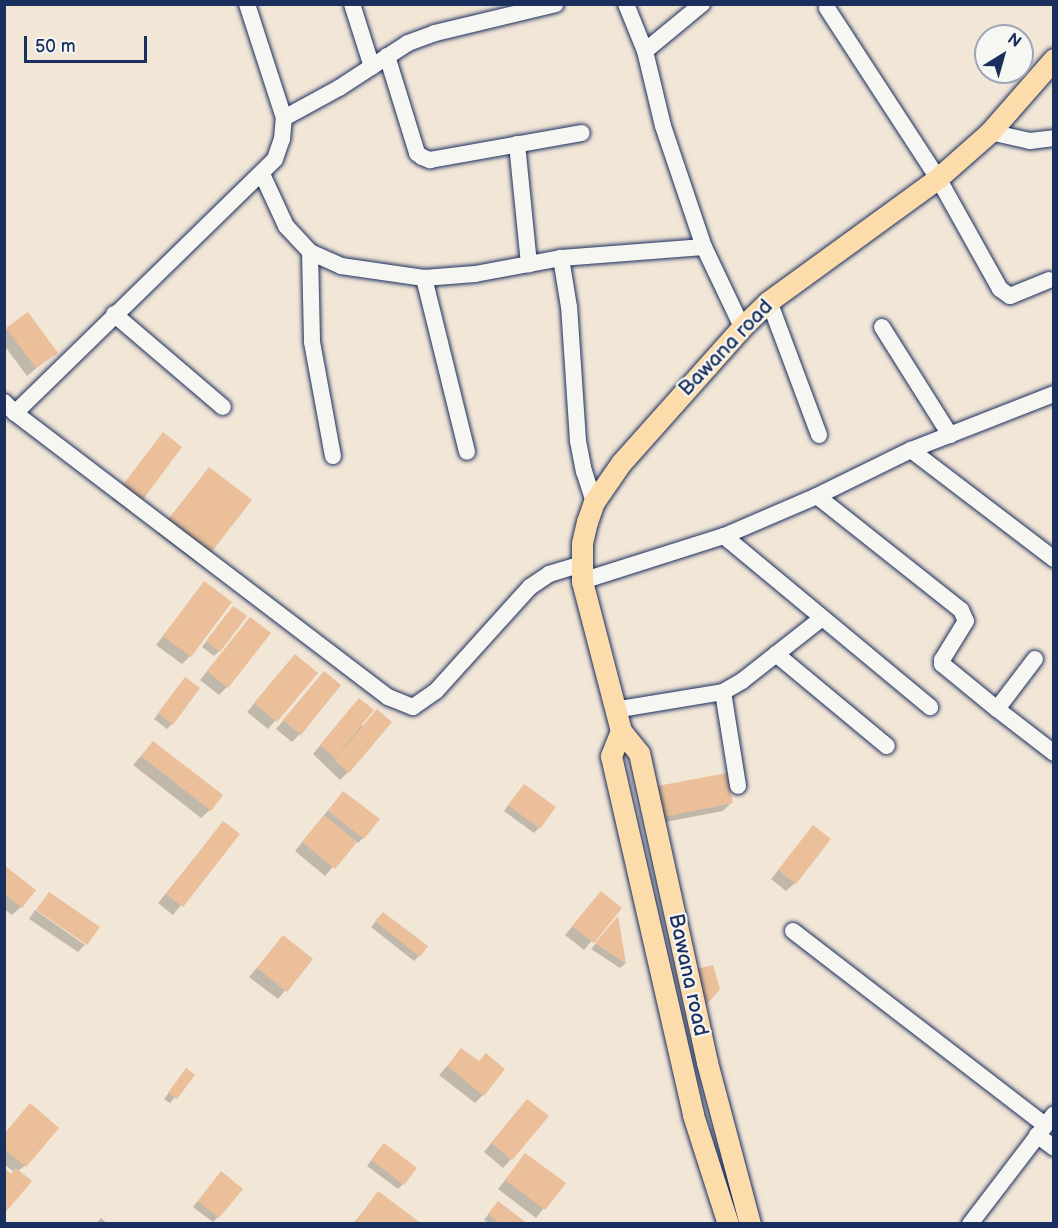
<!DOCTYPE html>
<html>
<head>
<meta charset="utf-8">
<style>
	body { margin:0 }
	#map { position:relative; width:1058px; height:1228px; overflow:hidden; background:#f2e6d7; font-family:"Balsamiq Sans",sans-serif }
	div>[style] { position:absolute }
	.shadow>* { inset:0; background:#0003 }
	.building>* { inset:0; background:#eabf99 }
	.roads { filter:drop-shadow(0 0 2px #1b2f5e) drop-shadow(0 0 2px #1b2f5e) }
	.minor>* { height:16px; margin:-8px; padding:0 8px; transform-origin:8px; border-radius:8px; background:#f6f6f2 }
	.major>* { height:21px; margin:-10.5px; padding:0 10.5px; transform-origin:10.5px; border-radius:10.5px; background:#fddcac }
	span { translate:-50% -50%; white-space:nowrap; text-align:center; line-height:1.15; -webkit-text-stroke:4.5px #f6f6f2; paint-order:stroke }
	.street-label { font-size:21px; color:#1b2f5e }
	.frame { position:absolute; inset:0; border:6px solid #1b2f5e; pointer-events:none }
	.north { position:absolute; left:974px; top:24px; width:60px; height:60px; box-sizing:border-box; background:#f6f6f2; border:2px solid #9ea6b7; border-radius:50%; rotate:37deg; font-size:16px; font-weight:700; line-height:24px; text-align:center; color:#1b2f5e }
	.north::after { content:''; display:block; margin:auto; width:21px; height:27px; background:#1b2f5e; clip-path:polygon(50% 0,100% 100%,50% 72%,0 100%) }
	.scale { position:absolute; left:24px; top:36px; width:123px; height:27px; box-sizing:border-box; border:3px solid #1b2f5e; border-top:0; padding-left:8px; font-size:18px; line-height:21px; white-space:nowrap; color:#1b2f5e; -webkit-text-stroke:4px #f6f6f2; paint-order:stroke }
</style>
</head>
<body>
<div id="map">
	<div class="shadow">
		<i style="clip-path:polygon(7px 329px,56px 352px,27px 376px,4px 345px,4px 332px)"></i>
		<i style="clip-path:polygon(163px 434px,138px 504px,130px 512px,112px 499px)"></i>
		<i style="clip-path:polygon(209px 469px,209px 553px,198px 564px,157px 533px)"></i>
		<i style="clip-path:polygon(204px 583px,190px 656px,182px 664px,156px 645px)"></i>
		<i style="clip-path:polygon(228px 613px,219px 651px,214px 656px,202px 647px)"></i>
		<i style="clip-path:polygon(250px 619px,227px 687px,219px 695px,200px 680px)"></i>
		<i style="clip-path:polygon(287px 664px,316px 673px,268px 729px,247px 712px)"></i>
		<i style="clip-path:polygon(324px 673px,300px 734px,292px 742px,276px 729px)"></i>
		<i style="clip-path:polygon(180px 685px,172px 724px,167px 729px,154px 719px)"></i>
		<i style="clip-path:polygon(351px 708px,363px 727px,348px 772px,340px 780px,313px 754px)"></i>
		<i style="clip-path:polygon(153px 742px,210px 810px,201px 818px,133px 765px)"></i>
		<i style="clip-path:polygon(519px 791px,539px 828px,534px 833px,504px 811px)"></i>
		<i style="clip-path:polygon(644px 797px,731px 803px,723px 811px,650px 825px)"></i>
		<i style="clip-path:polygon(338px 798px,363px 838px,358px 843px,356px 841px,325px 876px,295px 851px)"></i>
		<i style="clip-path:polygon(223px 823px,238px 834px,173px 915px,158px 903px)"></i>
		<i style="clip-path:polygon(813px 827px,795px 883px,786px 891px,771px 879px)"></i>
		<i style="clip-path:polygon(4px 867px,21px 907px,12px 915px,4px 909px)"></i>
		<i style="clip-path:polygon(601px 893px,620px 908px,584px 950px,565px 935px)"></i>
		<i style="clip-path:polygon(35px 910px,85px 945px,78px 952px,29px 919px)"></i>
		<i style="clip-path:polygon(378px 919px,419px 956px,414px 961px,371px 927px)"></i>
		<i style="clip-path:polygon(617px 919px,625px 964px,620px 968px,591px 949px)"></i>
		<i style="clip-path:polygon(283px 937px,311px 960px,278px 999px,249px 977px)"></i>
		<i style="clip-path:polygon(462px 1050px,478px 1062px,483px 1095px,475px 1103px,439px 1075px)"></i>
		<i style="clip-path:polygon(186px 1070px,193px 1075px,170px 1103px,164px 1099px)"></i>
		<i style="clip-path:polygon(519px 1109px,511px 1159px,503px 1168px,484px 1152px)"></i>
		<i style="clip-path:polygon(57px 1128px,25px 1166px,11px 1175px,14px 1172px,4px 1164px,4px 1134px)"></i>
		<i style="clip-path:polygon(379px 1150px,403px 1184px,398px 1189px,367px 1166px)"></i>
		<i style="clip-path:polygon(525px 1155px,563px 1183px,536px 1218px,498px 1189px)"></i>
		<i style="clip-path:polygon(216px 1179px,218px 1217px,213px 1222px,193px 1207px)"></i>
		<i style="clip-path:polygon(378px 1193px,420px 1224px,353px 1224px)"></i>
		<i style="clip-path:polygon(493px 1208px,525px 1224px,489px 1224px,484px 1220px)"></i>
		<i style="clip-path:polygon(101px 1218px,108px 1224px,96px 1224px)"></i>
	</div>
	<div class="building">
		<i style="clip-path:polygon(28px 312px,58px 353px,36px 368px,6px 328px)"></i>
		<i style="clip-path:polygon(163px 432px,182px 447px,139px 505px,119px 490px)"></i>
		<i style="clip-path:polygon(209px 467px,252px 500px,210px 554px,167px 521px)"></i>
		<i style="clip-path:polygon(204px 581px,232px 602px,191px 657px,163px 636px)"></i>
		<i style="clip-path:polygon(233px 606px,247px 616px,220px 652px,206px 641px)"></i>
		<i style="clip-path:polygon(250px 617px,271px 633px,228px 688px,207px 671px)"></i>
		<i style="clip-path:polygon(295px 654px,318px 673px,277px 722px,254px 703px)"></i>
		<i style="clip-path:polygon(324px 671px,341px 685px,301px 735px,283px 720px)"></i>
		<i style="clip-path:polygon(185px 677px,200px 688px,173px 725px,158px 713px)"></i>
		<i style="clip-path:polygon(359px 698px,374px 710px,335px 758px,320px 745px)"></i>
		<i style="clip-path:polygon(377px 709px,392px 722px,349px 773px,334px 760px)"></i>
		<i style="clip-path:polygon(153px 741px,223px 795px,211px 811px,141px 756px)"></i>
		<i style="clip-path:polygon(727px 773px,733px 803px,658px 818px,652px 787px)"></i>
		<i style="clip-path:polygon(524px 784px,556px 807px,540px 829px,508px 805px)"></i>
		<i style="clip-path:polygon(343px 791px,380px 819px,364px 839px,328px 811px)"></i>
		<i style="clip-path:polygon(324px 815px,357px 842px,335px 869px,302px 842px)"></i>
		<i style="clip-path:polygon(223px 821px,240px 834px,183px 907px,166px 894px)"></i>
		<i style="clip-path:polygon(813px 825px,831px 839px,796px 884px,778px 870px)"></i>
		<i style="clip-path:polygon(4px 865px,36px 890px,22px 908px,4px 894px)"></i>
		<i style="clip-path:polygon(601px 891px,622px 908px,594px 943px,572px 926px)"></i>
		<i style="clip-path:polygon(49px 892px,100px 927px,87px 945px,36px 910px)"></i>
		<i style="clip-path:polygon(383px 912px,428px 946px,420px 957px,375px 921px)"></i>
		<i style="clip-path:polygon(618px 916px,626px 964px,595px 943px)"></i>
		<i style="clip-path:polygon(283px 935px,313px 959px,287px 992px,257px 968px)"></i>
		<i style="clip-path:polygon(713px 965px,720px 989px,701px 1011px,690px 971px)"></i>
		<i style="clip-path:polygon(461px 1048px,479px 1061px,486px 1053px,505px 1069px,484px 1096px,447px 1066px)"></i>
		<i style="clip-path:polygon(186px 1068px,195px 1075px,177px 1099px,168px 1093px)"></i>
		<i style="clip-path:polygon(527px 1099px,549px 1116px,512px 1160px,491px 1143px)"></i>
		<i style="clip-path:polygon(30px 1103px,59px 1128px,26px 1167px,4px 1149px,4px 1134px)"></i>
		<i style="clip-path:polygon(384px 1143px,417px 1168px,404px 1185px,371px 1160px)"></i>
		<i style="clip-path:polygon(525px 1153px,566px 1183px,545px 1210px,505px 1180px)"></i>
		<i style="clip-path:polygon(4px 1168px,11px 1174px,16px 1168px,32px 1181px,4px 1214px)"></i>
		<i style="clip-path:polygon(221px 1171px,243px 1189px,219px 1218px,198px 1201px)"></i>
		<i style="clip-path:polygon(378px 1191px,422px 1224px,354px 1224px)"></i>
		<i style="clip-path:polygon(498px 1201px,528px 1224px,501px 1224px,488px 1214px)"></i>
	</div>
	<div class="roads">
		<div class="minor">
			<i style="left:352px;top:4px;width:66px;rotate:72.4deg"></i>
			<i style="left:626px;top:4px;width:51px;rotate:68deg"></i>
			<i style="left:645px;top:51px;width:77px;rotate:76.5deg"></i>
			<i style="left:663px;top:126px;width:128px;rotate:71.3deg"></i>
			<i style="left:827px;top:8px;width:203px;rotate:56.9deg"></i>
			<i style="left:938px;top:178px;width:127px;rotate:60.8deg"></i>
			<i style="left:1000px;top:289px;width:12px;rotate:35deg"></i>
			<i style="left:1010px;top:296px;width:42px;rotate:-22.3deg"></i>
			<i style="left:645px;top:51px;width:74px;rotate:-39.5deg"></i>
			<i style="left:387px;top:56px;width:102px;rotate:72.8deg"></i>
			<i style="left:417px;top:153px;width:6px;rotate:39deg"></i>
			<i style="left:422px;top:157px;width:9px;rotate:21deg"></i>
			<i style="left:430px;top:160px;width:154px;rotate:-10.1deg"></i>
			<i style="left:284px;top:118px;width:63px;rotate:-28.6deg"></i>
			<i style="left:339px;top:88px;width:82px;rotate:-33.1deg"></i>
			<i style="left:408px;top:43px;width:29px;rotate:-20deg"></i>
			<i style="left:435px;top:33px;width:124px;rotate:-13.5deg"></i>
			<i style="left:990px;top:132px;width:41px;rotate:12.7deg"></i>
			<i style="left:1030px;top:141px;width:24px;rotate:-7deg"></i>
			<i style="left:517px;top:144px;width:121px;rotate:84.3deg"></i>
			<i style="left:262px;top:174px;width:57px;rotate:65.2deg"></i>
			<i style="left:286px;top:226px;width:35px;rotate:47deg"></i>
			<i style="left:310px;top:252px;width:34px;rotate:24deg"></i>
			<i style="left:341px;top:266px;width:84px;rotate:8.2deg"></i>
			<i style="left:424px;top:278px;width:51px;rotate:-4.5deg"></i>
			<i style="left:475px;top:274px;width:87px;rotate:-10.5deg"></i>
			<i style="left:310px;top:252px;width:90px;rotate:88.7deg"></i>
			<i style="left:312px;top:342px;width:116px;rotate:79.6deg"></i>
			<i style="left:424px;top:278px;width:179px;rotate:76.1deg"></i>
			<i style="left:769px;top:301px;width:143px;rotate:69.5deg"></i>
			<i style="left:114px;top:314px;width:143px;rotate:40.5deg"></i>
			<i style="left:882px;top:327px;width:128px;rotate:57.8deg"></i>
			<i style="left:4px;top:402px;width:16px;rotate:45deg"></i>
			<i style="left:15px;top:413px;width:469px;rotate:37.3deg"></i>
			<i style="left:388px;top:697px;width:27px;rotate:22deg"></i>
			<i style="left:413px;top:707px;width:28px;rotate:-35deg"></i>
			<i style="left:436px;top:691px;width:140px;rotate:-47.9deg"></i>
			<i style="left:530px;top:587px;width:23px;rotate:-34deg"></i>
			<i style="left:549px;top:574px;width:34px;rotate:-17deg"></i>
			<i style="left:15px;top:413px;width:363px;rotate:-44.3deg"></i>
			<i style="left:275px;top:159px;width:21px;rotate:-71deg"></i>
			<i style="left:282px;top:139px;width:21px;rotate:-85deg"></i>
			<i style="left:284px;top:118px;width:120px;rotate:-108deg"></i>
			<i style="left:911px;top:450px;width:180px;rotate:37.3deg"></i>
			<i style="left:817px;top:496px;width:184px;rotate:38.4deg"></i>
			<i style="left:961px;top:610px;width:12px;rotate:66deg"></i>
			<i style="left:966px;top:621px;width:46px;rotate:121.6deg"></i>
			<i style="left:942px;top:660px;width:4px;rotate:90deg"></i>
			<i style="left:942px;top:664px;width:71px;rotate:39.3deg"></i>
			<i style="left:594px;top:502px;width:32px;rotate:-108deg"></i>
			<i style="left:584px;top:472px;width:32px;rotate:-101deg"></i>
			<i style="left:578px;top:441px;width:134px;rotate:-93.8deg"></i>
			<i style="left:569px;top:307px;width:50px;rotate:-99.3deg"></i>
			<i style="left:561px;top:258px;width:143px;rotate:-4.4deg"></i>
			<i style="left:704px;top:247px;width:89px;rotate:64.6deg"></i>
			<i style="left:724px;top:536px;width:268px;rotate:39.7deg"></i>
			<i style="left:582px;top:581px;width:149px;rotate:-17.6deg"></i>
			<i style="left:724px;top:536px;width:101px;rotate:-23.3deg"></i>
			<i style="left:817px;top:496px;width:105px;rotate:-26.1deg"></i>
			<i style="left:911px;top:450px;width:154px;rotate:-21.4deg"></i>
			<i style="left:776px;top:654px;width:144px;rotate:39.7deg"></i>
			<i style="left:1035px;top:659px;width:63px;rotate:127.2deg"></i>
			<i style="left:997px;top:709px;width:72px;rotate:37.7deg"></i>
			<i style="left:723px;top:692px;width:95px;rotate:80.9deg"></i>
			<i style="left:614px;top:710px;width:110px;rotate:-9.4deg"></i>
			<i style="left:723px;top:692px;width:22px;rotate:-30deg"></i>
			<i style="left:742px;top:681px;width:102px;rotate:-38.2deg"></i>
			<i style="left:793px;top:931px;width:318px;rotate:37.6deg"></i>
			<i style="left:1037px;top:1135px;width:21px;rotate:37deg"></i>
			<i style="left:970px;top:1224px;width:138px;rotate:-52.6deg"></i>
		</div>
		<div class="major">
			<i style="left:621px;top:731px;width:27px;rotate:112deg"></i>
			<i style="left:611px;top:756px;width:368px;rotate:77.1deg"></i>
			<i style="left:693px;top:1115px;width:114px;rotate:72.2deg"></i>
			<i style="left:750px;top:1224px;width:168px;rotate:-104.9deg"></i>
			<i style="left:707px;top:1062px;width:316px;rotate:-102.4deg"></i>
			<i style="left:639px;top:753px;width:28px;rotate:-129deg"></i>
			<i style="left:621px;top:731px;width:155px;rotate:-104.6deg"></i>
			<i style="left:582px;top:581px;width:38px;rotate:-90deg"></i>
			<i style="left:582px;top:543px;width:22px;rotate:-77deg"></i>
			<i style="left:587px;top:522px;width:21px;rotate:-71deg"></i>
			<i style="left:594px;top:502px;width:47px;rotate:-55.3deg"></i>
			<i style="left:621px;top:463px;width:182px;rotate:-48.3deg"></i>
			<i style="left:742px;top:327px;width:37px;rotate:-44deg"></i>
			<i style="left:769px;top:301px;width:209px;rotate:-36deg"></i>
			<i style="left:938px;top:178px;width:69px;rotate:-41.5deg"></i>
			<i style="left:990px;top:132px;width:97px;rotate:-48.8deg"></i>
		</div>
	</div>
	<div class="street-label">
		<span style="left:726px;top:348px;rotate:-46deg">Bawana road</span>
		<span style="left:688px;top:975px;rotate:78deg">Bawana road</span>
	</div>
	<div class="frame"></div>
	<div class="north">N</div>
	<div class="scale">50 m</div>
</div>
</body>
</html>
